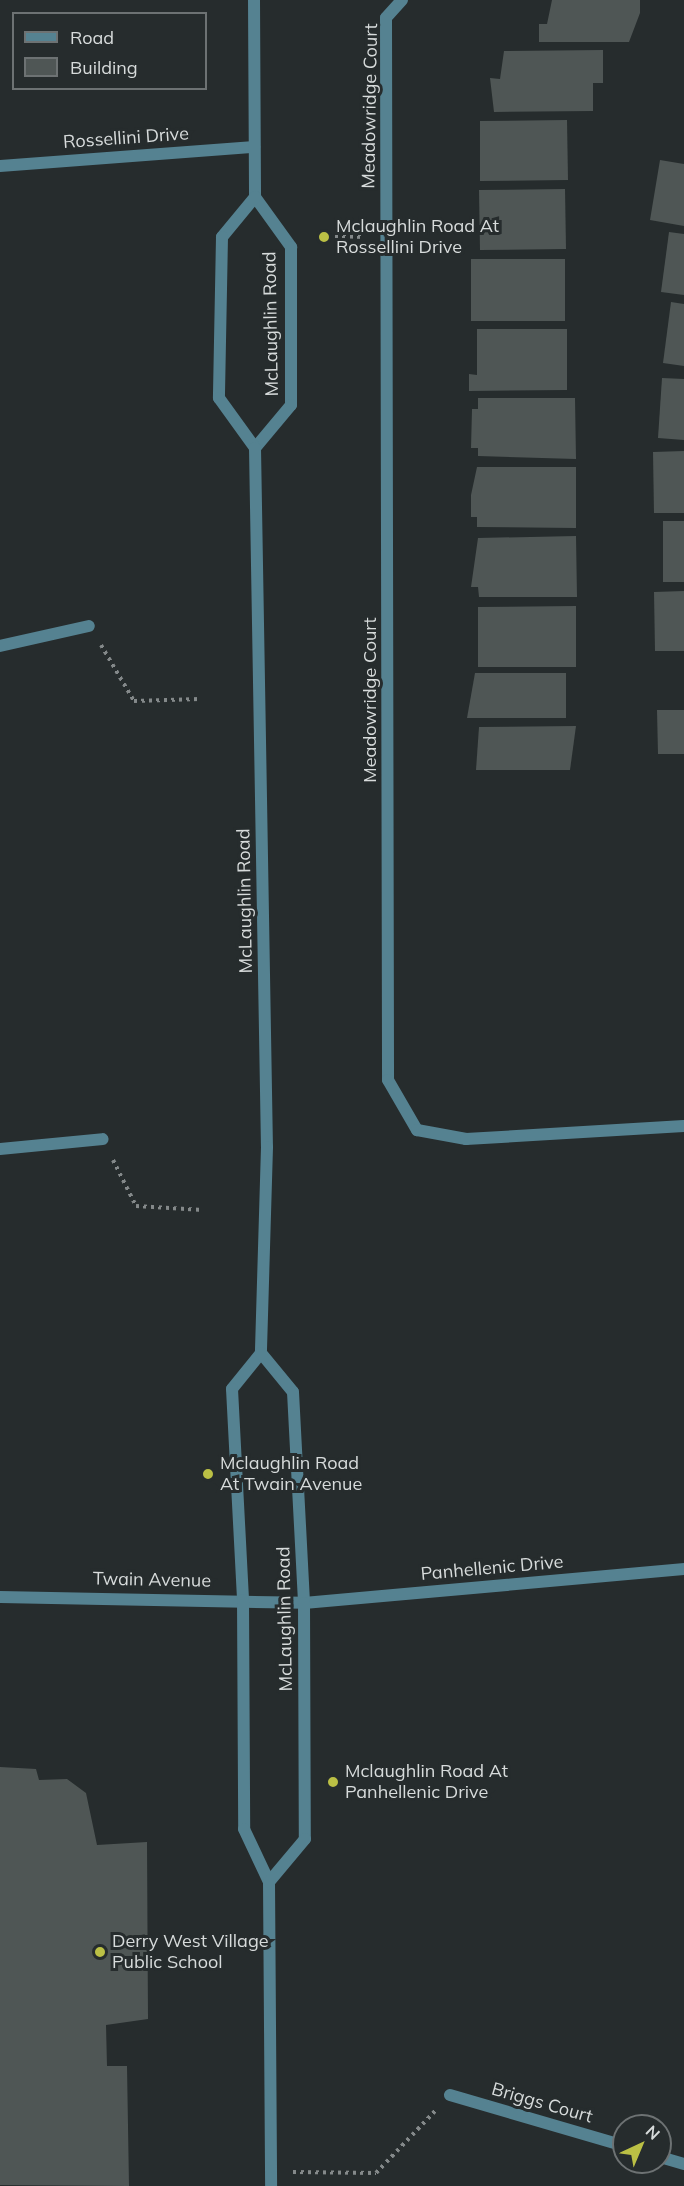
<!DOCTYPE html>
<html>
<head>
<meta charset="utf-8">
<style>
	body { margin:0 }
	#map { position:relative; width:684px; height:2186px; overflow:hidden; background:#262c2d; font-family:Mulish,sans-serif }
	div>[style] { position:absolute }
	.building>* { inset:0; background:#4f5655 }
	.path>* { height:4px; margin-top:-2px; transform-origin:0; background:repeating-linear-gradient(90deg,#84898a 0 3px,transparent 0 7.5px) }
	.minor>* { height:12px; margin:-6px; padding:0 6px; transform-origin:6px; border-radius:6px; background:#558291 }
	.tertiary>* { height:12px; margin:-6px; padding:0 6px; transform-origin:6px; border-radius:6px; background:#558291 }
	.dots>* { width:16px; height:16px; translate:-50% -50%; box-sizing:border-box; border:3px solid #262c2d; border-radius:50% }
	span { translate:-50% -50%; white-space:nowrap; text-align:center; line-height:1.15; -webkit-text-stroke:6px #262c2d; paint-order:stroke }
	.street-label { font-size:18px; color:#d7dbdb }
	.poi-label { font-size:18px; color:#d7dbdb }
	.left { translate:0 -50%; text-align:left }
	.legend { position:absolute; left:12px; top:12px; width:195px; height:78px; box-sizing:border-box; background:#262c2d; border:2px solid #6d7273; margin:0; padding:8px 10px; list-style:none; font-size:18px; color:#d7dbdb }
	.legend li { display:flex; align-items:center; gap:12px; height:30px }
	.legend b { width:30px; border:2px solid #6d7273 }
	.north { position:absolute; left:612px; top:2114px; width:60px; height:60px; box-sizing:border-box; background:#262c2d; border:2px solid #6d7273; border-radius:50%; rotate:44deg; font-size:16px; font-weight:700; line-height:24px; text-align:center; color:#d7dbdb }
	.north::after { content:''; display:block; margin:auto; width:21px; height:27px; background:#bbc045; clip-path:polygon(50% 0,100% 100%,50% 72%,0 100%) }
</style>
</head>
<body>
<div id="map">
	<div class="building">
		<i style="clip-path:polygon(552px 0,640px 0,640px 13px,629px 42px,539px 42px,539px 24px,547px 24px)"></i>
		<i style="clip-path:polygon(603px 50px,603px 83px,593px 83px,593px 111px,494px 112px,490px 78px,500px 79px,504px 51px)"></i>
		<i style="clip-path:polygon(567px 120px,568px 180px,480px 181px,480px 121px)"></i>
		<i style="clip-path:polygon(660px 160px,684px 164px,684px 226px,650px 220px)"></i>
		<i style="clip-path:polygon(565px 189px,566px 249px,480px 250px,479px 190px)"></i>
		<i style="clip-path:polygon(669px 232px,684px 234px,684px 295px,661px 292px)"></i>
		<i style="clip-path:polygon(471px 259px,565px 259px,565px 321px,471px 321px)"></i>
		<i style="clip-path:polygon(671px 302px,684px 304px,684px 366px,663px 363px)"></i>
		<i style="clip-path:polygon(477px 329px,567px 329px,567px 390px,469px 391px,469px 374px,477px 375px)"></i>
		<i style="clip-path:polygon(662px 378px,684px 379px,684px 440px,658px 438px)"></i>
		<i style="clip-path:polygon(478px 398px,575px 398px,576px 459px,478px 456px,478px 448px,471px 448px,472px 409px,478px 409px)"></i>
		<i style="clip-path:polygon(684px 451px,684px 513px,654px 513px,653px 452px)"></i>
		<i style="clip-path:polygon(477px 467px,576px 467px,576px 528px,477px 527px,477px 517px,471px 517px,471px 495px)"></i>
		<i style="clip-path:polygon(663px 521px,684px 521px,684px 582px,663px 582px)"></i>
		<i style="clip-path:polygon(576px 536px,577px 597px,479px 597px,478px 587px,471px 587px,478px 538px)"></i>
		<i style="clip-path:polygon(684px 591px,684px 651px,655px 651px,654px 592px)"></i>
		<i style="clip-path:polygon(576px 606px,576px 667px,478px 667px,478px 607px)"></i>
		<i style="clip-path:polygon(475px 673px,566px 673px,566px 718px,467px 718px)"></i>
		<i style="clip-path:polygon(657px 710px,684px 710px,684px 754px,658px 754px)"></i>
		<i style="clip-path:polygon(576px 726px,570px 770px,476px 770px,479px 727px)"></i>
		<i style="clip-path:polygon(0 1767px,36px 1769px,39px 1780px,67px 1779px,86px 1793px,97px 1845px,147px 1842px,148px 2019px,106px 2025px,107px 2066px,127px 2066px,129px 2186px,0 2185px)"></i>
	</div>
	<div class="path">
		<i style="left:335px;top:236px;width:29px;rotate:2deg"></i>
		<i style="left:101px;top:645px;width:65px;rotate:59.5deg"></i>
		<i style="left:134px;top:701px;width:66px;rotate:-1.7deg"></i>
		<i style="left:113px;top:1160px;width:51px;rotate:63.4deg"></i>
		<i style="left:136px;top:1206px;width:67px;rotate:3.4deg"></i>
		<i style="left:293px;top:2172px;width:83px;rotate:0.7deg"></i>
		<i style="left:376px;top:2173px;width:87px;rotate:-46.4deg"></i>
	</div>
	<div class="minor">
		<i style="left:402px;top:0;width:24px;rotate:132deg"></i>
		<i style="left:386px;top:18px;width:1062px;rotate:89.89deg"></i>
		<i style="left:388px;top:1080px;width:58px;rotate:59.9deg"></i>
		<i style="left:417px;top:1130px;width:50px;rotate:10.4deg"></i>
		<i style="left:466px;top:1139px;width:218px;rotate:-3.4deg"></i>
		<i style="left:0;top:166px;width:255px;rotate:-4.3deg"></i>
		<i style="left:0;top:646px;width:91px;rotate:-12.7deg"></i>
		<i style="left:0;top:1149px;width:103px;rotate:-5.5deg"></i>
		<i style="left:0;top:1597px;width:304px;rotate:1.1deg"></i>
		<i style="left:304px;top:1603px;width:382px;rotate:-5.1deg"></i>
		<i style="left:450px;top:2095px;width:181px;rotate:16.3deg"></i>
		<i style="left:660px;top:2157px;width:25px;rotate:16deg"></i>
	</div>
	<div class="tertiary">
		<i style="left:254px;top:0;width:197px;rotate:89.7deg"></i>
		<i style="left:255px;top:197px;width:62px;rotate:54.2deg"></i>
		<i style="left:291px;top:247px;width:158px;rotate:90deg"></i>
		<i style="left:291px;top:405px;width:56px;rotate:129.9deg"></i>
		<i style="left:255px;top:197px;width:52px;rotate:129.5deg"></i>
		<i style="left:222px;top:237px;width:161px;rotate:91.1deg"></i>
		<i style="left:219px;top:398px;width:62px;rotate:54.2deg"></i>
		<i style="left:255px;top:448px;width:699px;rotate:89.02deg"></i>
		<i style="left:267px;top:1147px;width:206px;rotate:91.7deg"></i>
		<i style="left:261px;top:1353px;width:46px;rotate:128.9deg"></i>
		<i style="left:232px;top:1389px;width:211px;rotate:87deg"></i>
		<i style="left:243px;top:1600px;width:229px;rotate:89.7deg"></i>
		<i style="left:244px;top:1829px;width:59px;rotate:64.7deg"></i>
		<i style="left:269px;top:1882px;width:304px;rotate:89.6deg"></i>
		<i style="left:261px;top:1353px;width:50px;rotate:50.6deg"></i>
		<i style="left:293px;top:1392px;width:211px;rotate:87deg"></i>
		<i style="left:304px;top:1603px;width:236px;rotate:89.8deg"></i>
		<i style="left:305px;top:1839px;width:56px;rotate:129.9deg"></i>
	</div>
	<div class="dots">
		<i style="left:324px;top:237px;background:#bbc045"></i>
		<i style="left:208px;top:1474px;background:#bbc045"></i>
		<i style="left:333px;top:1782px;background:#bbc045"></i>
		<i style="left:100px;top:1952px;background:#bbc045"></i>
	</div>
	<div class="street-label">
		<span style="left:370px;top:106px;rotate:-89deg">Meadowridge Court</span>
		<span style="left:126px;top:138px;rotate:-4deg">Rossellini Drive</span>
		<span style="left:271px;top:324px;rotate:-91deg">McLaughlin Road</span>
		<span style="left:370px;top:700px;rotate:-90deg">Meadowridge Court</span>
		<span style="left:245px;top:901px;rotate:-91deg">McLaughlin Road</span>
		<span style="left:492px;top:1568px;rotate:-5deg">Panhellenic Drive</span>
		<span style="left:152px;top:1580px;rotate:1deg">Twain Avenue</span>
		<span style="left:285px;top:1619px;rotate:-91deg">McLaughlin Road</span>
		<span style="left:542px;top:2103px;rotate:16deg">Briggs Court</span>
	</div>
	<div class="poi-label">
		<span class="left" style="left:336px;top:237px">Mclaughlin Road At<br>Rossellini Drive</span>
		<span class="left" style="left:220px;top:1474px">Mclaughlin Road<br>At Twain Avenue</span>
		<span class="left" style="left:345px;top:1782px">Mclaughlin Road At<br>Panhellenic Drive</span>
		<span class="left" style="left:112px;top:1952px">Derry West Village<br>Public School</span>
	</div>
	<ul class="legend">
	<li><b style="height:8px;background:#558291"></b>Road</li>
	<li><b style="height:16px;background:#4f5655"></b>Building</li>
	</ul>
	<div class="north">N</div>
</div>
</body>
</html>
